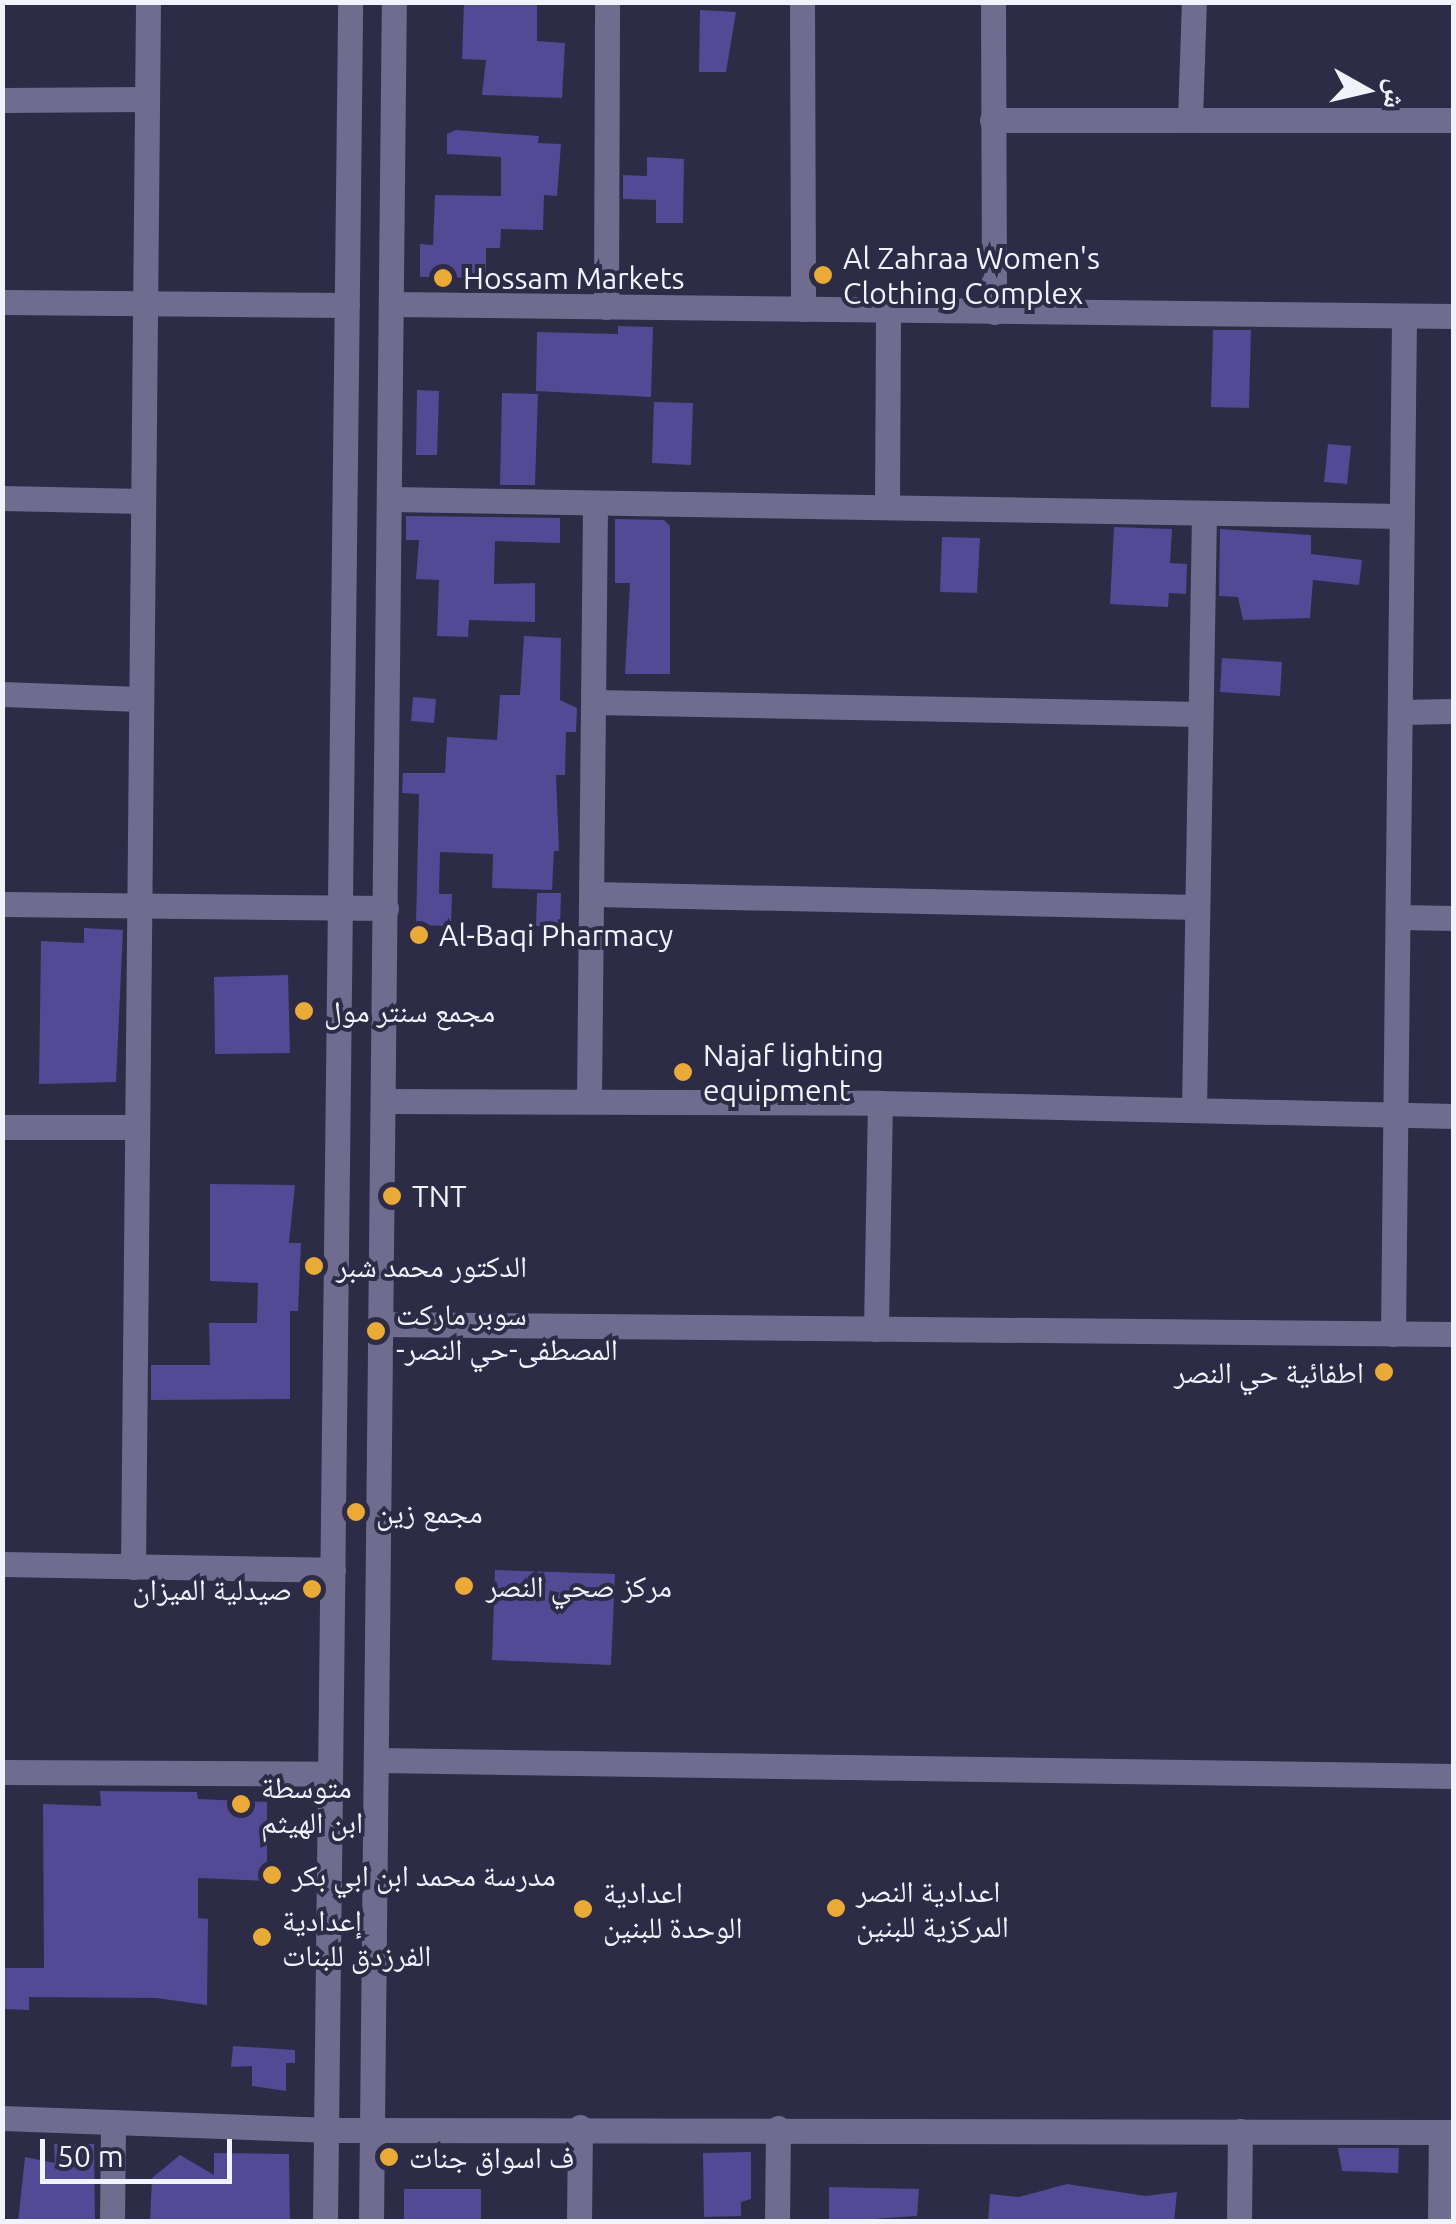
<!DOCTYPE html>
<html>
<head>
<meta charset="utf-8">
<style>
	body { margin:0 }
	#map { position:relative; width:1456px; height:2224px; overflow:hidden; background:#2d2b46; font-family:Ubuntu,"Noto Naskh Arabic",sans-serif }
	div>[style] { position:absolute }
	.building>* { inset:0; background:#544994 }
	.minor>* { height:25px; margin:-12.5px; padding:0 12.5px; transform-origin:12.5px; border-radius:12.5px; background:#6f6c8f }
	.dots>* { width:28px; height:28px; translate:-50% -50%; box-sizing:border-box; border:5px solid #2d2b46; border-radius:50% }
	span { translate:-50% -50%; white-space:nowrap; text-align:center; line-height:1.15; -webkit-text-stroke:8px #2d2b46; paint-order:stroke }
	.poi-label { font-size:30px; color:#f2f2fd }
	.left { translate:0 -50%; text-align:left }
	.right { translate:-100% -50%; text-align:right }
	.frame { position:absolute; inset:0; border:5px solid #f2f2fd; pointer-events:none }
	.north { position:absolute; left:1316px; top:40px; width:100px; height:100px; -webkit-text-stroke:8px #2d2b46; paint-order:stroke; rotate:98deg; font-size:28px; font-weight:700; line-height:40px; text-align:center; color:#f2f2fd }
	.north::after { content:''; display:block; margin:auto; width:35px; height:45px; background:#f2f2fd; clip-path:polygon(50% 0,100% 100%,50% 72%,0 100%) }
	.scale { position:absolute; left:40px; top:2139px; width:192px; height:45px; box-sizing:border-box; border:5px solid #f2f2fd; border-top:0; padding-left:12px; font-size:30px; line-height:35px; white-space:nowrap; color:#f2f2fd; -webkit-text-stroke:8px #2d2b46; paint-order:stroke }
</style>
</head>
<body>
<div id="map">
	<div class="building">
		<i style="clip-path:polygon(537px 2px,537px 41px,565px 43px,562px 98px,482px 95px,486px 60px,462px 59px,464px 3px)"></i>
		<i style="clip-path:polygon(700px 10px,736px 12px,726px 72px,699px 72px)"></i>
		<i style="clip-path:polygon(456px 130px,539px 136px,538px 143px,561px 144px,557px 196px,544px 195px,543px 230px,501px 229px,500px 248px,486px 248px,486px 278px,420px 277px,420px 244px,433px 245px,435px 195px,501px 196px,501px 157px,447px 154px,447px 134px)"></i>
		<i style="clip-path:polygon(647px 157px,684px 159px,683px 223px,656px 223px,656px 200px,623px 199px,623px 175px,647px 176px)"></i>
		<i style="clip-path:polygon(618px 326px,653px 327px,651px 397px,536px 391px,537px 332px,618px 334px)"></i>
		<i style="clip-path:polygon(1213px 330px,1251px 330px,1249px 408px,1211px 407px)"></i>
		<i style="clip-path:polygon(417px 390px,439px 391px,437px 455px,416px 455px)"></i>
		<i style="clip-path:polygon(502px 393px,538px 394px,535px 485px,500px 485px)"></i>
		<i style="clip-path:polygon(654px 402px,693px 403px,691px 465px,652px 463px)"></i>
		<i style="clip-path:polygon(1328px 444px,1351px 446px,1347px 484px,1324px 482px)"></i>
		<i style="clip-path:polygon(406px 516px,560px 518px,560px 543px,495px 541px,494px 584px,535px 583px,535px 622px,469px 620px,468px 637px,437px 636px,439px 580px,416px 579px,419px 540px,406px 540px)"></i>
		<i style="clip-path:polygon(615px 519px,664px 520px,670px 526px,670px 674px,625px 674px,630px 583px,615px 583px)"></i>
		<i style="clip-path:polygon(1114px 527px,1172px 529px,1170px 563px,1187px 564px,1186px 594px,1169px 593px,1168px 607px,1110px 604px)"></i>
		<i style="clip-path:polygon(1220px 529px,1311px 535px,1311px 554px,1362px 560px,1359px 585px,1313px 580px,1310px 618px,1243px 620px,1238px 597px,1219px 596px)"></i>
		<i style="clip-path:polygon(942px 537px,980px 538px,977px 593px,940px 592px)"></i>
		<i style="clip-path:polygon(524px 636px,561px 638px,560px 700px,577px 708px,576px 732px,566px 732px,565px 775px,556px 775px,559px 851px,554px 851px,552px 890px,492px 888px,493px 854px,440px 852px,439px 894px,452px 894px,451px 926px,416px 925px,419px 794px,402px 793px,403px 773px,445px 773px,447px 737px,497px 740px,500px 695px,520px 695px)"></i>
		<i style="clip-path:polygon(1222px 658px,1282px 662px,1280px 696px,1220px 692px)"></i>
		<i style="clip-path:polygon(413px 697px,436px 699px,434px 723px,411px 721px)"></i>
		<i style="clip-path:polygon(537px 893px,561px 893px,560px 927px,536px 926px)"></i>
		<i style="clip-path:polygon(84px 928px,123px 930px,116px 1082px,39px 1084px,41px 941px,84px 943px)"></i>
		<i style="clip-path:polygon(288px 975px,290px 1053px,215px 1054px,214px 977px)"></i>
		<i style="clip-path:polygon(210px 1184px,295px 1185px,289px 1243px,301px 1243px,298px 1311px,290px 1311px,290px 1399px,151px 1400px,151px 1365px,210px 1365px,209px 1323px,257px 1323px,258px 1283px,210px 1281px)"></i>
		<i style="clip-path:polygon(495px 1570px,615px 1574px,611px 1665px,492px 1660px)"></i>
		<i style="clip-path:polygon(100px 1791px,197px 1792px,198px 1799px,267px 1802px,267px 1881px,198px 1878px,198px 1918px,208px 1919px,207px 2005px,156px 1998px,29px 1997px,29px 2010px,2px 2009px,2px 1968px,44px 1968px,43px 1804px,101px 1806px)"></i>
		<i style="clip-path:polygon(233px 2046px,295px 2050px,295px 2063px,286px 2063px,286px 2091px,252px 2086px,252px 2066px,231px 2067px)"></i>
		<i style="clip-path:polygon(54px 2144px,94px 2144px,95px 2222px,18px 2222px,25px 2157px,55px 2163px)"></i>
		<i style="clip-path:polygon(1338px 2148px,1399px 2148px,1398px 2173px,1342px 2171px)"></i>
		<i style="clip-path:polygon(751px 2152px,751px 2199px,741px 2202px,741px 2216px,704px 2217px,703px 2153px)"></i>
		<i style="clip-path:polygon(214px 2153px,289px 2154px,290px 2222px,150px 2222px,152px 2178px,180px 2155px,214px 2175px)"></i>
		<i style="clip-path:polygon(1067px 2184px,1146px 2196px,1177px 2192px,1174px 2222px,988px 2222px,990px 2194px,1019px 2197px)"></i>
		<i style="clip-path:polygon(829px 2187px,919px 2189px,917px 2216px,829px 2222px)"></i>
		<i style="clip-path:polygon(404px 2189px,481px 2189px,481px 2222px,404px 2222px)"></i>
	</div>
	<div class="minor">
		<i style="left:802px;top:2px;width:307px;rotate:89.8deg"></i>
		<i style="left:993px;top:2px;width:310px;rotate:89.8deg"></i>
		<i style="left:2px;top:100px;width:145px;rotate:-0.4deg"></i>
		<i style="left:992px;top:120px;width:462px"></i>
		<i style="left:1190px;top:120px;width:118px;rotate:-88.1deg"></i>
		<i style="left:2px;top:302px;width:345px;rotate:0.5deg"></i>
		<i style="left:391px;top:304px;width:1063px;rotate:0.65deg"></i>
		<i style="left:606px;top:307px;width:305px;rotate:-89.8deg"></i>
		<i style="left:2px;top:498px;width:141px;rotate:1.2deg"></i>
		<i style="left:390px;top:499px;width:1012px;rotate:0.96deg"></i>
		<i style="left:887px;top:507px;width:197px;rotate:-89.7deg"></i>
		<i style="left:2px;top:694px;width:138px;rotate:2.1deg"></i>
		<i style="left:594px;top:702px;width:606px;rotate:1.13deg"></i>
		<i style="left:1400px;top:712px;width:54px;rotate:-1.1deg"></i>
		<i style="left:593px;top:894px;width:604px;rotate:1.23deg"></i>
		<i style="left:2px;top:904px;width:384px;rotate:0.6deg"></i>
		<i style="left:1398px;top:917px;width:56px;rotate:1deg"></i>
		<i style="left:589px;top:1099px;width:596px;rotate:-89.42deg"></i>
		<i style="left:384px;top:1101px;width:496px;rotate:0.2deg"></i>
		<i style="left:880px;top:1103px;width:574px;rotate:1.3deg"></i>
		<i style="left:1194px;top:1110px;width:597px;rotate:-89.04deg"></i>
		<i style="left:2px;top:1127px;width:134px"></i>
		<i style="left:381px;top:1324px;width:1073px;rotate:0.53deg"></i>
		<i style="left:876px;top:1329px;width:226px;rotate:-89deg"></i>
		<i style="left:1393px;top:1334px;width:1018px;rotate:-89.38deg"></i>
		<i style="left:2px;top:1564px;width:331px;rotate:1deg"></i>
		<i style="left:133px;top:1567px;width:1565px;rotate:-89.45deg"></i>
		<i style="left:376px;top:1760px;width:1078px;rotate:0.85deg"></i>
		<i style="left:2px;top:1772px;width:328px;rotate:0.3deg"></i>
		<i style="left:2px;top:2118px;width:323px;rotate:2.1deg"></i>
		<i style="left:325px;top:2130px;width:1129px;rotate:0.1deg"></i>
		<i style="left:112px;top:2222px;width:100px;rotate:-89.4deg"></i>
		<i style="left:325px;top:2222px;width:2220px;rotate:-89.35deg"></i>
		<i style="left:371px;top:2222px;width:2220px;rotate:-89.41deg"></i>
		<i style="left:579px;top:2222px;width:95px;rotate:-89.4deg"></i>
		<i style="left:777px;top:2222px;width:94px;rotate:-89.4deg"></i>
		<i style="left:1239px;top:2222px;width:91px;rotate:-89.4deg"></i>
		<i style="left:1440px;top:2222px;width:90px;rotate:-89.4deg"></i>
	</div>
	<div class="dots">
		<i style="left:823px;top:275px;background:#eaaa38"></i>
		<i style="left:443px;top:278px;background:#eaaa38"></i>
		<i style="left:419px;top:935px;background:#eaaa38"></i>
		<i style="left:304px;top:1011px;background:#eaaa38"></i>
		<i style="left:683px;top:1072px;background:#eaaa38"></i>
		<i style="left:392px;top:1196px;background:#eaaa38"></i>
		<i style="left:314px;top:1266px;background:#eaaa38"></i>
		<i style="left:376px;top:1331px;background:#eaaa38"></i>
		<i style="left:1384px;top:1372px;background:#eaaa38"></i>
		<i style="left:356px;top:1512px;background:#eaaa38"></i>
		<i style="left:464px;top:1586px;background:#eaaa38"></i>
		<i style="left:312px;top:1589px;background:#eaaa38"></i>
		<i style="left:241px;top:1804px;background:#eaaa38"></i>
		<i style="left:272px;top:1875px;background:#eaaa38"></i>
		<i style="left:836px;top:1908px;background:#eaaa38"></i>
		<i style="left:583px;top:1909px;background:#eaaa38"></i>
		<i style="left:262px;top:1937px;background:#eaaa38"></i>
		<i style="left:389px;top:2157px;background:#eaaa38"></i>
	</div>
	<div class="poi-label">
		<span class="left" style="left:843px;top:275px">Al Zahraa Women's<br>Clothing Complex</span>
		<span class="left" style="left:463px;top:278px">Hossam Markets</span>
		<span class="left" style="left:439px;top:935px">Al-Baqi Pharmacy</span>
		<span class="left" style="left:324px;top:1011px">مجمع سنتر مول</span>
		<span class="left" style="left:703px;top:1072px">Najaf lighting<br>equipment</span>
		<span class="left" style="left:412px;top:1196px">TNT</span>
		<span class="left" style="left:336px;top:1266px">الدكتور محمد شبر</span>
		<span class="left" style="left:396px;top:1331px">سوبر ماركت<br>-المصطفى-حي النصر</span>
		<span class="right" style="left:1364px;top:1372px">اطفائية حي النصر</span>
		<span class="left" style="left:376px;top:1512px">مجمع زين</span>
		<span class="left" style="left:486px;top:1586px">مركز صحي النصر</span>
		<span class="right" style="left:292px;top:1589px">صيدلية الميزان</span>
		<span class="left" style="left:261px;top:1804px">متوسطة<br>ابن الهيثم</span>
		<span class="left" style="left:292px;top:1875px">مدرسة محمد ابن ابي بكر</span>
		<span class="left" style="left:856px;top:1908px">اعدادية النصر<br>المركزية للبنين</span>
		<span class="left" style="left:603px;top:1909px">اعدادية<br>الوحدة للبنين</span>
		<span class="left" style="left:282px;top:1937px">إعدادية<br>الفرزدق للبنات</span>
		<span class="left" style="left:409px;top:2157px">ف اسواق جنات</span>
	</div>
	<div class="frame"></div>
	<div class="north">ش</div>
	<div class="scale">50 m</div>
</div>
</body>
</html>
